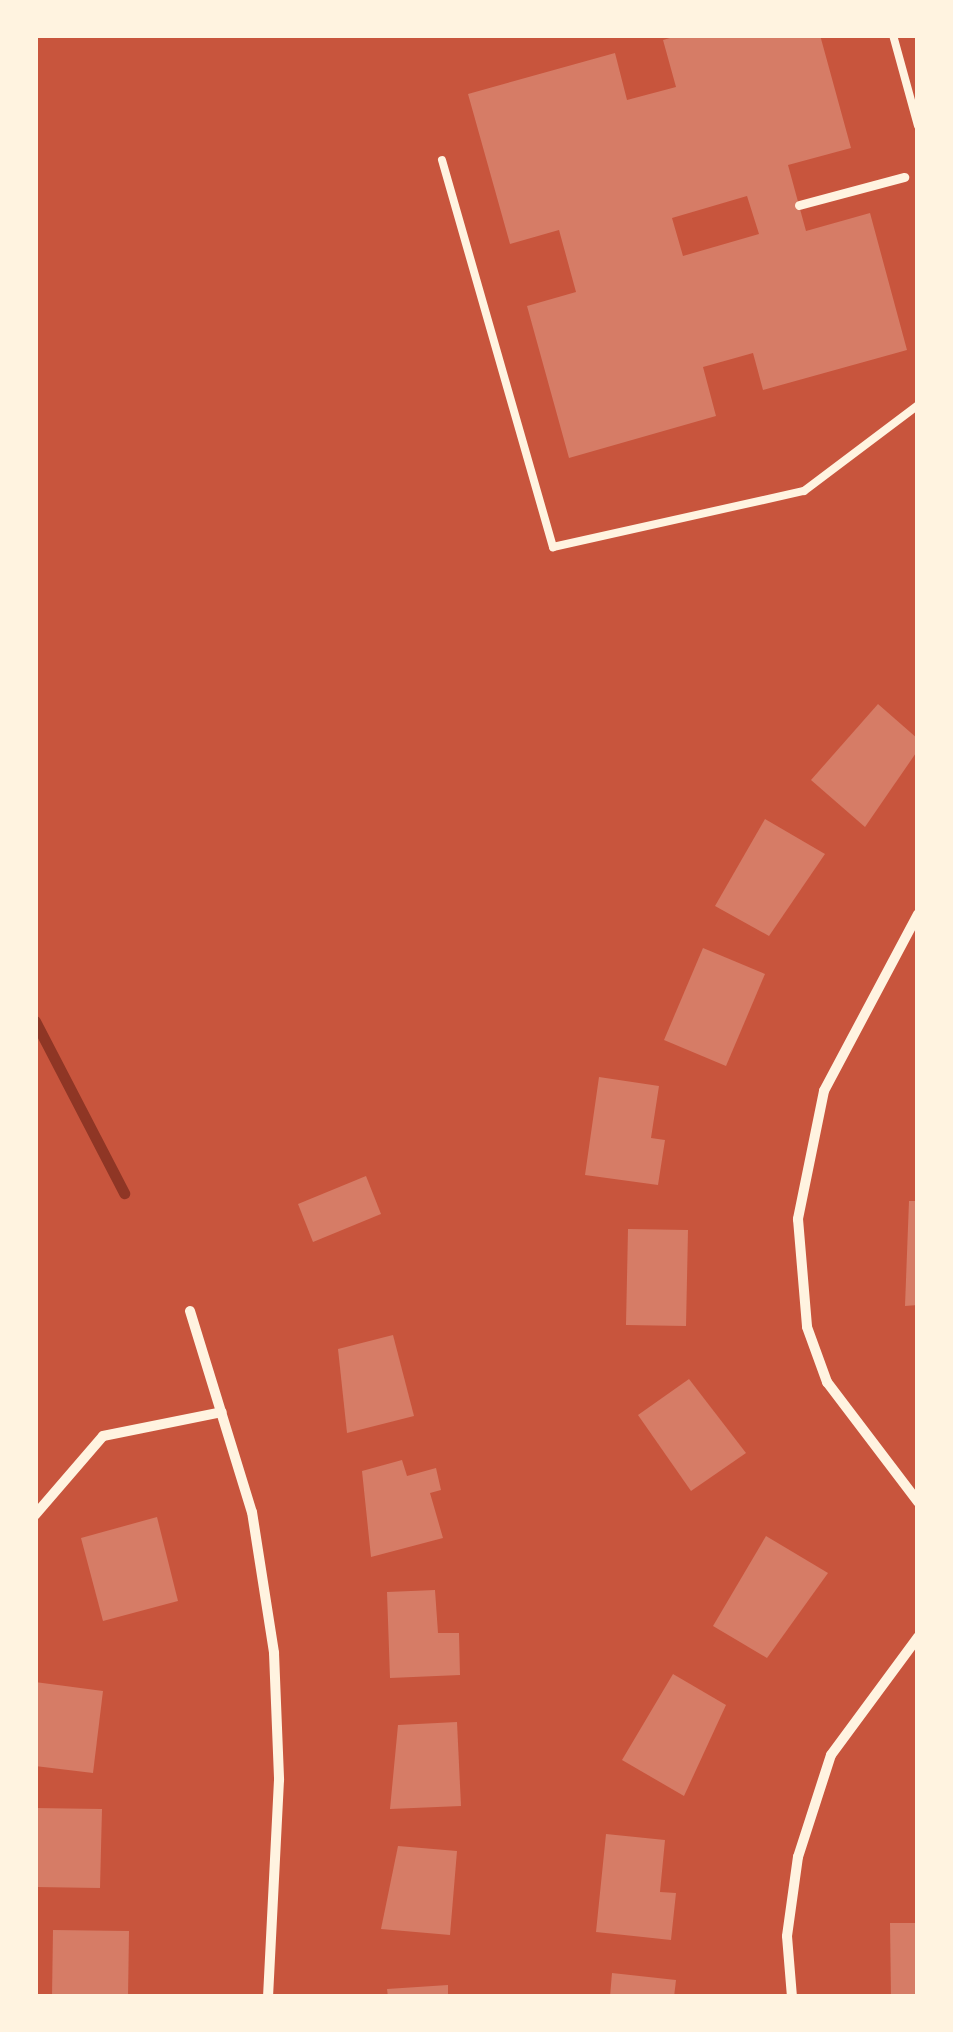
<!DOCTYPE html>
<html>
<head>
<meta charset="utf-8">
<style>
	body { margin:0 }
	#map { position:relative; width:953px; height:2032px; overflow:hidden; background:#c8553d; font-family:"Work Sans",sans-serif }
	div>[style] { position:absolute }
	.stream>* { height:11px; margin:-5.5px; padding:0 5.5px; transform-origin:5.5px; border-radius:5.5px; background:#8f3625 }
	.building>* { inset:0; background:#d67c66 }
	.service>* { height:8px; margin:-4px; padding:0 4px; transform-origin:4px; border-radius:4px; background:#fff3e0 }
	.pedestrian>* { height:9px; margin:-4.5px; padding:0 4.5px; transform-origin:4.5px; border-radius:4.5px; background:#fff3e0 }
	.minor>* { height:10px; margin:-5px; padding:0 5px; transform-origin:5px; border-radius:5px; background:#fff3e0 }
	span { translate:-50% -50%; white-space:nowrap; text-align:center; line-height:1.15; -webkit-text-stroke:8px #fff3e0; paint-order:stroke }
	.frame { position:absolute; inset:0; border:38px solid #fff3e0; pointer-events:none }
</style>
</head>
<body>
<div id="map">
	<div class="stream">
		<i style="left:35px;top:1021px;width:194px;rotate:62.6deg"></i>
	</div>
	<div class="building">
		<i style="clip-path:polygon(evenodd,680px 35px,820px 35px,851px 148px,788px 165px,806px 231px,870px 213px,907px 350px,763px 390px,753px 353px,703px 367px,716px 416px,569px 458px,527px 306px,576px 292px,559px 230px,510px 244px,468px 94px,615px 53px,627px 100px,676px 87px,663px 40px,680px 35px,747px 196px,759px 234px,683px 256px,672px 218px,747px 196px)"></i>
		<i style="clip-path:polygon(878px 704px,918px 739px,918px 750px,865px 827px,811px 780px)"></i>
		<i style="clip-path:polygon(765px 819px,825px 854px,769px 936px,715px 906px)"></i>
		<i style="clip-path:polygon(703px 948px,765px 974px,726px 1066px,664px 1040px)"></i>
		<i style="clip-path:polygon(599px 1077px,659px 1086px,651px 1138px,665px 1140px,658px 1185px,585px 1175px)"></i>
		<i style="clip-path:polygon(366px 1176px,381px 1214px,313px 1242px,298px 1204px)"></i>
		<i style="clip-path:polygon(909px 1201px,918px 1201px,918px 1305px,905px 1306px)"></i>
		<i style="clip-path:polygon(628px 1229px,688px 1230px,686px 1326px,626px 1325px)"></i>
		<i style="clip-path:polygon(393px 1335px,414px 1416px,347px 1433px,338px 1349px)"></i>
		<i style="clip-path:polygon(689px 1379px,746px 1453px,691px 1491px,638px 1415px)"></i>
		<i style="clip-path:polygon(402px 1460px,407px 1476px,436px 1468px,441px 1490px,430px 1493px,443px 1538px,371px 1557px,362px 1471px)"></i>
		<i style="clip-path:polygon(157px 1517px,178px 1601px,103px 1621px,81px 1538px)"></i>
		<i style="clip-path:polygon(766px 1536px,828px 1573px,767px 1658px,713px 1626px)"></i>
		<i style="clip-path:polygon(435px 1590px,438px 1633px,459px 1633px,460px 1675px,390px 1678px,387px 1592px)"></i>
		<i style="clip-path:polygon(673px 1674px,726px 1705px,684px 1796px,622px 1760px)"></i>
		<i style="clip-path:polygon(35px 1682px,103px 1691px,93px 1773px,35px 1766px)"></i>
		<i style="clip-path:polygon(457px 1722px,461px 1806px,390px 1809px,398px 1725px)"></i>
		<i style="clip-path:polygon(35px 1808px,102px 1809px,100px 1888px,35px 1887px)"></i>
		<i style="clip-path:polygon(606px 1834px,665px 1840px,660px 1892px,676px 1893px,671px 1940px,596px 1932px)"></i>
		<i style="clip-path:polygon(398px 1846px,457px 1851px,450px 1935px,381px 1929px)"></i>
		<i style="clip-path:polygon(890px 1923px,918px 1923px,918px 1997px,891px 1997px)"></i>
		<i style="clip-path:polygon(53px 1930px,129px 1931px,128px 1997px,52px 1997px)"></i>
		<i style="clip-path:polygon(612px 1973px,676px 1980px,674px 1997px,610px 1997px)"></i>
		<i style="clip-path:polygon(448px 1985px,448px 1997px,388px 1997px,387px 1989px)"></i>
	</div>
	<div class="service">
		<i style="left:893px;top:35px;width:94px;rotate:74.6deg"></i>
		<i style="left:442px;top:160px;width:403px;rotate:74deg"></i>
		<i style="left:553px;top:547px;width:257px;rotate:-12.6deg"></i>
		<i style="left:804px;top:491px;width:143px;rotate:-37deg"></i>
	</div>
	<div class="pedestrian">
		<i style="left:799px;top:205px;width:109px;rotate:-14.9deg"></i>
	</div>
	<div class="minor">
		<i style="left:918px;top:914px;width:200px;rotate:118deg"></i>
		<i style="left:824px;top:1091px;width:131px;rotate:101.5deg"></i>
		<i style="left:798px;top:1219px;width:108px;rotate:85.2deg"></i>
		<i style="left:807px;top:1327px;width:59px;rotate:70deg"></i>
		<i style="left:827px;top:1382px;width:151px;rotate:52.8deg"></i>
		<i style="left:190px;top:1311px;width:210px;rotate:72.9deg"></i>
		<i style="left:252px;top:1512px;width:143px;rotate:81.1deg"></i>
		<i style="left:274px;top:1653px;width:127px;rotate:87.7deg"></i>
		<i style="left:279px;top:1780px;width:217px;rotate:92.9deg"></i>
		<i style="left:35px;top:1515px;width:104px;rotate:-49.3deg"></i>
		<i style="left:103px;top:1436px;width:121px;rotate:-11.4deg"></i>
		<i style="left:792px;top:1997px;width:61px;rotate:-94.7deg"></i>
		<i style="left:787px;top:1936px;width:80px;rotate:-82.1deg"></i>
		<i style="left:798px;top:1857px;width:107px;rotate:-72.1deg"></i>
		<i style="left:831px;top:1755px;width:147px;rotate:-53.6deg"></i>
	</div>
	<div class="frame"></div>
</div>
</body>
</html>
